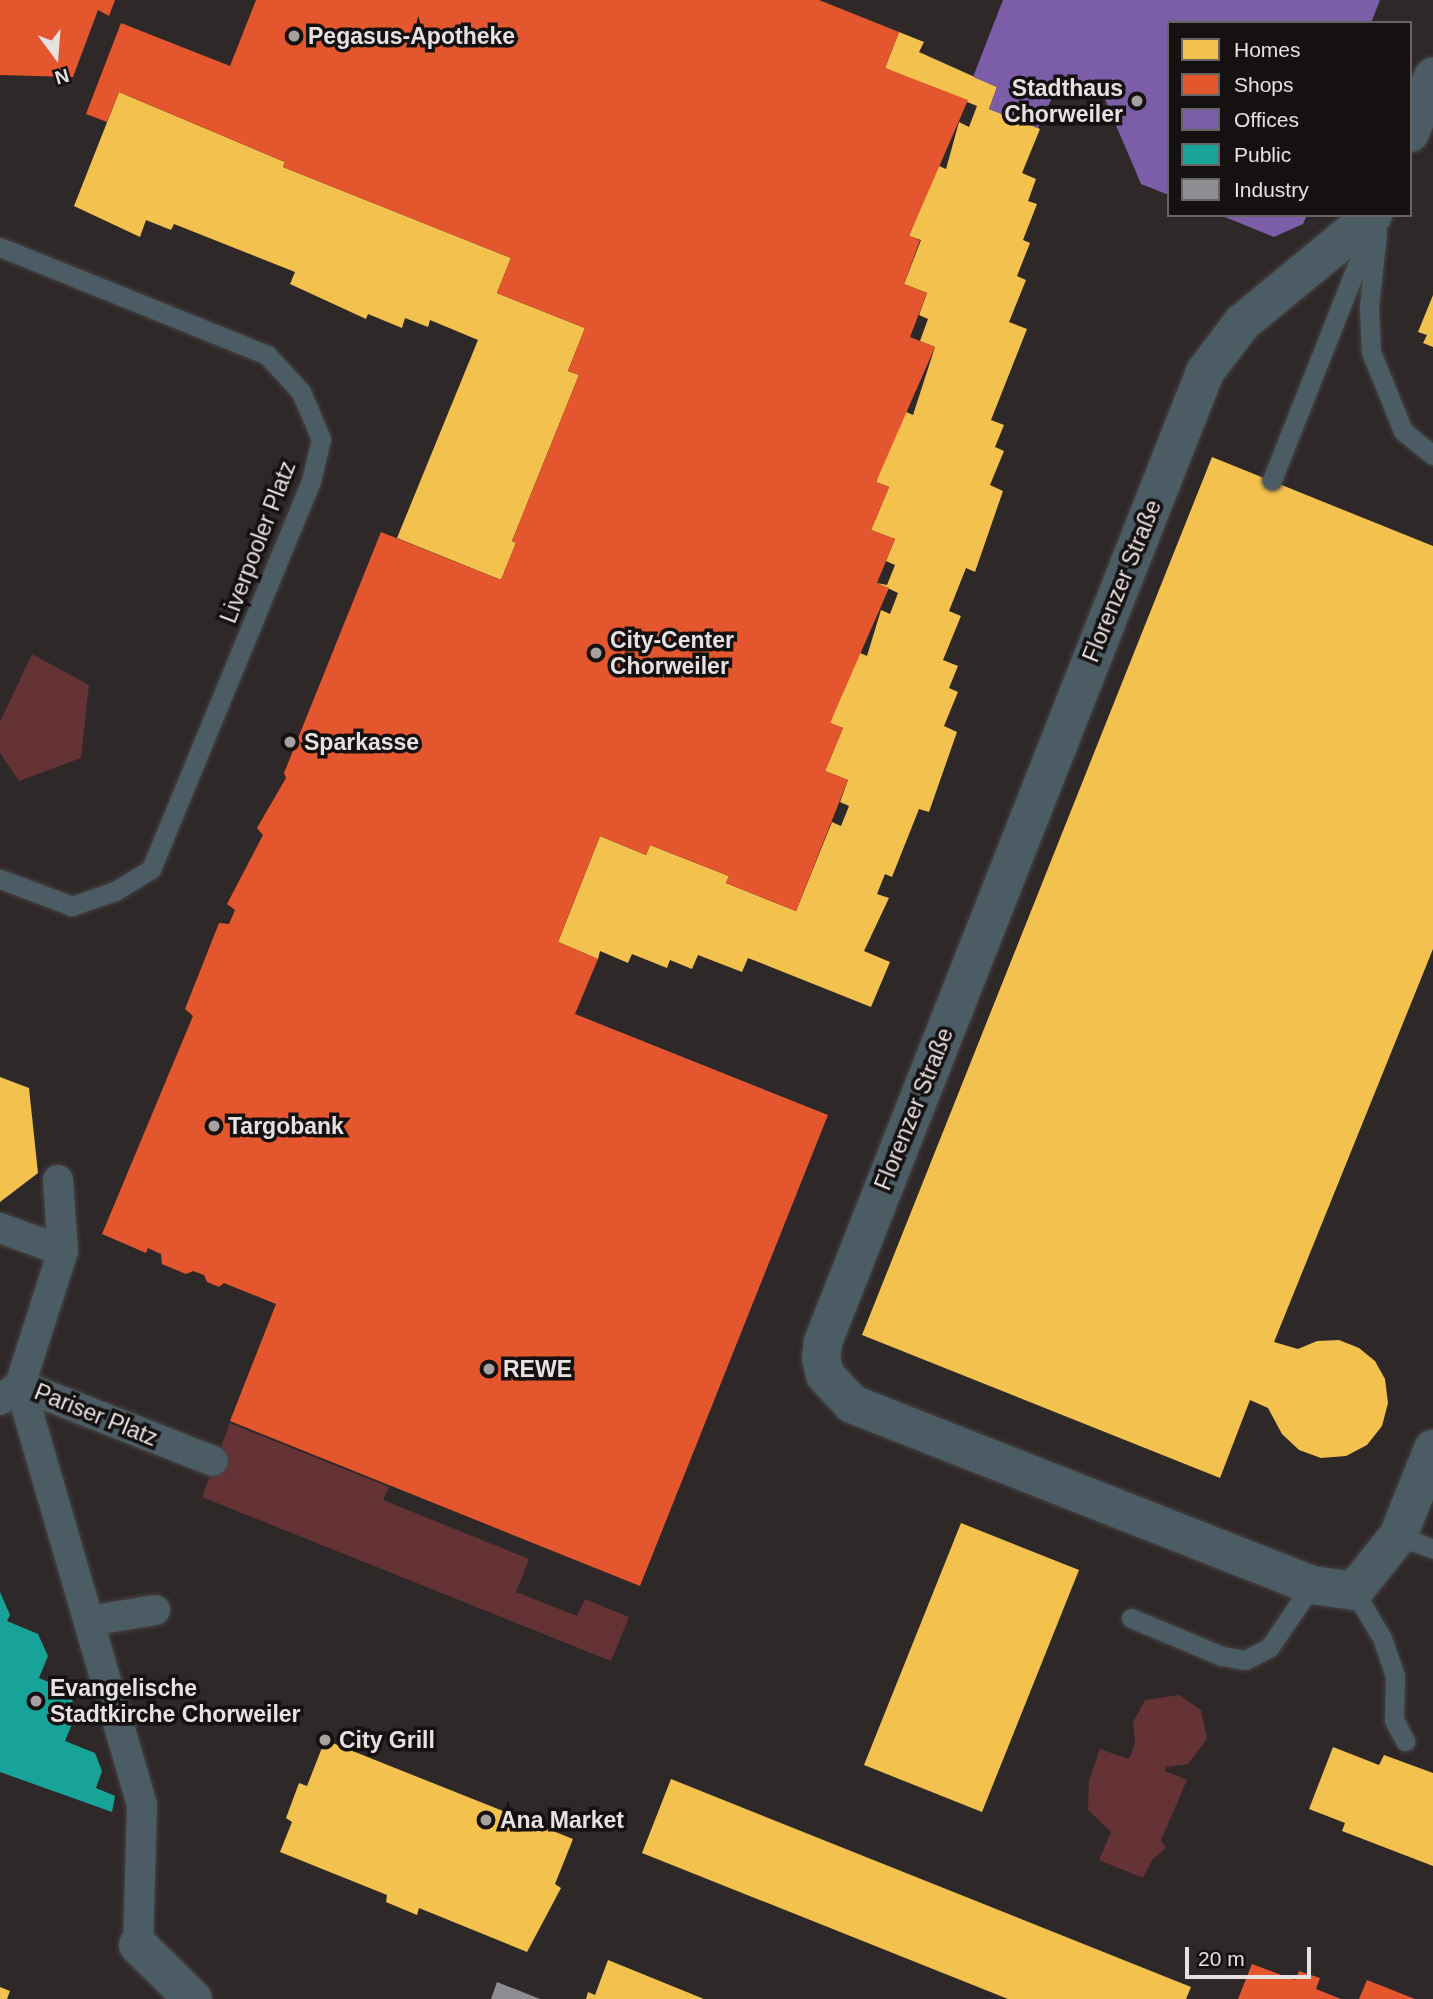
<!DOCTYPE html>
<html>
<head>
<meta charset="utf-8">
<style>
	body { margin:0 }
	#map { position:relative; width:1433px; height:1999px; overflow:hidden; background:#2e2828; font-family:Arial,sans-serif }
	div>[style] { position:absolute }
	.green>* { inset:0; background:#653236 }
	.homes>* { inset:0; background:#f2c14e }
	.shops>* { inset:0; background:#e4572e }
	.offices>* { inset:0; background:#7b5ea7 }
	.public>* { inset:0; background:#17a398 }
	.industry>* { inset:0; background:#8d8d92 }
	.roads { filter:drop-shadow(0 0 2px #474343) drop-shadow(0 0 2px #474343) }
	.service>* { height:19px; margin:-9.5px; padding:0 9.5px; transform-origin:9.5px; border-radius:9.5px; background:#4b5c65 }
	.pedestrian>* { height:30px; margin:-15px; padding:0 15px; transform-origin:15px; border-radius:15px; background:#4b5c65 }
	.minor>* { height:38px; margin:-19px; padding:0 19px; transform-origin:19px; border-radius:19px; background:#4b5c65 }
	.dots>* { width:19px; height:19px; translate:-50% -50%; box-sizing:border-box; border:4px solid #151111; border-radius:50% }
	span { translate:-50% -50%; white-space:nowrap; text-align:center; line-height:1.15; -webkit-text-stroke:7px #151111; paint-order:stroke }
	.poi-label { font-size:23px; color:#e8e1e1; font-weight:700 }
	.left { translate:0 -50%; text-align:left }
	.right { translate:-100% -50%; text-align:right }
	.street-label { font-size:23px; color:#e8e1e1 }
	.legend { position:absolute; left:1167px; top:21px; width:245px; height:196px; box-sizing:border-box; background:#151111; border:2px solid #696464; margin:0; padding:9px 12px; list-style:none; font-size:21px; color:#e8e1e1 }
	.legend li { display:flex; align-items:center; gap:14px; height:35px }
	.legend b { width:35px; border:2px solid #696464 }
	.north { position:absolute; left:21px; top:21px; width:70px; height:70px; -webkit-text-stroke:5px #151111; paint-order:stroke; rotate:164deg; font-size:19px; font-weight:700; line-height:28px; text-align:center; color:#e8e1e1 }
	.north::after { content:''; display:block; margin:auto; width:24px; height:32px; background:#e8e1e1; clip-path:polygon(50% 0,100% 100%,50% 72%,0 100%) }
	.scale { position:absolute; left:1185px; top:1947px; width:126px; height:32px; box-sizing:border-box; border:4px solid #e8e1e1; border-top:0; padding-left:9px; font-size:21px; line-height:24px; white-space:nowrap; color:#e8e1e1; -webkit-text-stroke:5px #151111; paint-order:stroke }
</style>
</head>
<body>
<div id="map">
	<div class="green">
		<i style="clip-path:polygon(32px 654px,89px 685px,81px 758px,19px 781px,0 753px,0 722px)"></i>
		<i style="clip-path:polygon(230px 1423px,389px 1487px,383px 1500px,529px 1559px,516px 1592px,577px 1616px,585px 1599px,629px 1617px,611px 1661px,202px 1497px)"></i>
		<i style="clip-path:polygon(1179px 1695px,1201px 1710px,1207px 1739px,1188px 1764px,1166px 1767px,1165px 1771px,1187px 1780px,1161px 1840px,1166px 1848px,1152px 1860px,1143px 1878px,1099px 1860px,1111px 1832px,1088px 1810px,1089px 1780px,1100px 1749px,1129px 1759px,1135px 1743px,1133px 1722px,1145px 1700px)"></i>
	</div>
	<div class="homes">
		<i style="clip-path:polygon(899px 32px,924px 42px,919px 52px,997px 87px,989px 109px,1040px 129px,1022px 173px,1036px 179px,1028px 201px,1037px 204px,1023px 240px,1030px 243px,1017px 276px,1026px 280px,1009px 322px,1027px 329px,991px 420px,1004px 425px,995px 447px,1004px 451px,990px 485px,1003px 491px,975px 572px,966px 568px,949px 611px,961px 616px,943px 660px,958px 666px,949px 688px,958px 692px,944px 726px,957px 732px,929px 812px,919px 809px,892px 877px,885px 874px,877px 894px,889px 898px,864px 951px,890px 962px,871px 1007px,748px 958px,742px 972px,698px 955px,692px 969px,670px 960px,667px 968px,632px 954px,628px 963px,600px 951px,598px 959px,558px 942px,600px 836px,646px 855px,650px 845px,729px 876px,726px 883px,796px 911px,832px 822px,841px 826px,849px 806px,840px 802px,848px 780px,825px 771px,843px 728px,830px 723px,858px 652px,867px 656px,881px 610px,890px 614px,898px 593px,877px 583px,887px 585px,895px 565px,886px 561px,895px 539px,871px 530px,889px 487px,876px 482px,904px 411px,913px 415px,935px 347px,920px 341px,928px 319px,919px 315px,927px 293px,904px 284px,921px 240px,909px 236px,937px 165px,946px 169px,959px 122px,969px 127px,977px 106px,885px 68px)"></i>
		<i style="clip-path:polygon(119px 92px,285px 162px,283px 167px,511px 258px,497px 293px,585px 328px,568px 371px,579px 375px,512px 541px,516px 543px,501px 580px,397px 538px,478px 340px,430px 320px,428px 327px,405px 318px,402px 328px,368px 314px,366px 319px,290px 284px,295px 272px,174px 224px,171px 230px,146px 220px,140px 237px,74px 206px)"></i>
		<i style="clip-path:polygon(1433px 295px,1433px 347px,1423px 343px,1427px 335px,1418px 332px)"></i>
		<i style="clip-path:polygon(1212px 457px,1433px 546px,1433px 949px,1274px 1342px,1298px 1349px,1317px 1341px,1339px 1340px,1359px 1348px,1375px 1361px,1385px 1379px,1388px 1403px,1382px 1426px,1367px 1445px,1346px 1456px,1321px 1458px,1299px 1450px,1282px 1434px,1268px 1408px,1250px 1400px,1220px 1478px,862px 1335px)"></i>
		<i style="clip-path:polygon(0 1077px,29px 1088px,38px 1173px,0 1202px)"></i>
		<i style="clip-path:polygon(961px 1523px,1079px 1570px,982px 1812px,864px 1765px)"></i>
		<i style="clip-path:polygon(325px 1740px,573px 1839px,555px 1884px,561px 1888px,527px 1952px,419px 1908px,417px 1915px,386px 1902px,387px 1895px,280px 1852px,292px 1822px,286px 1818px,299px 1783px,307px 1786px)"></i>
		<i style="clip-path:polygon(1333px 1747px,1379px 1765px,1384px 1755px,1433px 1773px,1433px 1866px,1342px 1831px,1345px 1823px,1309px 1809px)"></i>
		<i style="clip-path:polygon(671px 1779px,1191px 1987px,1186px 1999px,1008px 1999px,642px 1853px)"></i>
		<i style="clip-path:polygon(608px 1960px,704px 1999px,586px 1999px,588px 1992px,595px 1995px)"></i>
		<i style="clip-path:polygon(0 1987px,10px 1991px,7px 1999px,0 1999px)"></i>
	</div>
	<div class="shops">
		<i style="clip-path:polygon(0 0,115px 0,109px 16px,98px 10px,73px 77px,0 75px)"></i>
		<i style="clip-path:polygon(256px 0,819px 0,899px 32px,885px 68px,968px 100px,909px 236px,920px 240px,904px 284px,927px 293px,910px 337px,935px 347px,876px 482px,889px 487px,871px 530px,895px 539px,877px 583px,889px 588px,830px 723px,843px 728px,825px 771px,848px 780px,796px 911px,726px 883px,729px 876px,650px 845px,646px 855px,600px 836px,558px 942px,598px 959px,575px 1014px,828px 1115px,640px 1586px,230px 1421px,276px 1304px,224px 1283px,219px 1287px,207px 1282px,204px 1275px,193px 1271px,186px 1274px,162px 1264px,161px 1254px,148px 1248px,146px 1253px,102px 1234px,193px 1016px,185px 1009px,219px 923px,229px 924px,235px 910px,227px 904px,263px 835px,257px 828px,286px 778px,284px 773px,381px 532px,501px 580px,516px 543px,512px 541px,579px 375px,568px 371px,585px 328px,497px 293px,511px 258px,283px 167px,285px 162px,119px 92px,107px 122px,86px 114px,121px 23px,230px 66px)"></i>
		<i style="clip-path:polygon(1252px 1964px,1295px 1980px,1299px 1971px,1320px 1978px,1316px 1989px,1341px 1999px,1238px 1999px)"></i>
		<i style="clip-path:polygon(1367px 1980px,1415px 1999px,1359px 1999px)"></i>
	</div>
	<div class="offices">
		<i style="clip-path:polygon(1003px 0,1380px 0,1371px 23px,1169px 23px,1169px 195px,1141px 184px,1104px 97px,1060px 80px,1038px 128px,989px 109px,997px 87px,973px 77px)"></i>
		<i style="clip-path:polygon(1220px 215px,1307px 215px,1303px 224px,1274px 237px)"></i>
	</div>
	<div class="public">
		<i style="clip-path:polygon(0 1592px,10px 1615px,7px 1621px,38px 1634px,48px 1656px,39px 1678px,68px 1690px,77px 1712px,65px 1741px,95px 1753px,102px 1771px,96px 1788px,115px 1796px,112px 1812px,0 1772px)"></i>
	</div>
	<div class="industry">
		<i style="clip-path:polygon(497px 1982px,540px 1999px,491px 1999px)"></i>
	</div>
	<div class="roads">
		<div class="service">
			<i style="left:1377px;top:233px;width:74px;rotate:96.2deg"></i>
			<i style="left:1369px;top:307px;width:45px;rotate:87.5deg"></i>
			<i style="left:1371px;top:352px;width:85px;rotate:67.9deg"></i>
			<i style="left:1403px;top:431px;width:38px;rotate:39deg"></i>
			<i style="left:0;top:247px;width:288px;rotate:22deg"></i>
			<i style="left:267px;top:355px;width:50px;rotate:47.4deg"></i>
			<i style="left:301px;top:392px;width:51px;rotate:66.9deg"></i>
			<i style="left:321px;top:439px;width:43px;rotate:103.4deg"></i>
			<i style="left:311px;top:481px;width:420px;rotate:112.4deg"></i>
			<i style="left:151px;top:869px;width:42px;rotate:148.6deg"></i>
			<i style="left:115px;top:891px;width:46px;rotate:160.8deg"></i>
			<i style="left:72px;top:906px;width:77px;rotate:-159.4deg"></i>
			<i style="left:1272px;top:480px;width:277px;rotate:-68.4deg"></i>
			<i style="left:1398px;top:1536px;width:37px;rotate:20deg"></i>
			<i style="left:1354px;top:1591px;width:55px;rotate:59.2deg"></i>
			<i style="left:1382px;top:1638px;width:39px;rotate:71deg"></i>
			<i style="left:1395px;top:1675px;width:45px;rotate:91.3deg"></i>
			<i style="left:1394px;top:1720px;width:24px;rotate:62deg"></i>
			<i style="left:1131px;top:1618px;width:99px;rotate:22.7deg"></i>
			<i style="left:1222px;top:1656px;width:23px;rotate:10deg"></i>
			<i style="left:1245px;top:1660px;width:27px;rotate:-27deg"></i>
			<i style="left:1269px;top:1648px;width:76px;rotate:-55.7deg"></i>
		</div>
		<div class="pedestrian">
			<i style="left:58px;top:1180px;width:71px;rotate:86deg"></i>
			<i style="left:63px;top:1251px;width:141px;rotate:107.8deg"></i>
			<i style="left:20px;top:1385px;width:207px;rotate:21.5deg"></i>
			<i style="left:0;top:1228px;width:67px;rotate:20.1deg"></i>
			<i style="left:0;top:1400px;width:25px;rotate:-37deg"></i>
			<i style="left:20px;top:1385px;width:437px;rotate:73.8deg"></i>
			<i style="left:142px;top:1805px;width:140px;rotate:91.6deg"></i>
			<i style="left:89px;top:1621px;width:67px;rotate:-9.5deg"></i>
		</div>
		<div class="minor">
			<i style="left:1410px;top:133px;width:61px;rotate:-67.7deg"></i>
			<i style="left:1373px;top:215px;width:170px;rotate:140.5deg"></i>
			<i style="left:1242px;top:323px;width:61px;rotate:127.1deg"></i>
			<i style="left:1205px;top:372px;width:1043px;rotate:111.5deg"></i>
			<i style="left:823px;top:1342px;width:16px;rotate:97deg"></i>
			<i style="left:821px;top:1358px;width:17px;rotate:77deg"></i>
			<i style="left:825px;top:1375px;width:40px;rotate:47deg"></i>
			<i style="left:852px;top:1404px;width:494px;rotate:21.5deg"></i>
			<i style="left:1312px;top:1585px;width:42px;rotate:8.1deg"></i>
			<i style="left:1354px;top:1591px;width:70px;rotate:-51.3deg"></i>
			<i style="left:1398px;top:1536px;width:94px;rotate:-68.1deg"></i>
			<i style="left:138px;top:1945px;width:77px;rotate:44.5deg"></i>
		</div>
	</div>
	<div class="dots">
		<i style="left:294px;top:36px;background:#a7a0a0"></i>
		<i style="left:1137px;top:101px;background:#a7a0a0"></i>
		<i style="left:596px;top:653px;background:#a7a0a0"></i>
		<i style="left:290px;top:742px;background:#a7a0a0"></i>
		<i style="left:214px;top:1126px;background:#a7a0a0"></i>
		<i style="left:489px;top:1369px;background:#a7a0a0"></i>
		<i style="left:36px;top:1701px;background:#a7a0a0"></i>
		<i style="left:325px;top:1740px;background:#a7a0a0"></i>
		<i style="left:486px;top:1820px;background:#a7a0a0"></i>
	</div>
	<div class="poi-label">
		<span class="left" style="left:308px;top:36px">Pegasus-Apotheke</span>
		<span class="right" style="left:1123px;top:101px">Stadthaus<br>Chorweiler</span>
		<span class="left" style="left:610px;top:653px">City-Center<br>Chorweiler</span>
		<span class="left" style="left:304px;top:742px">Sparkasse</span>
		<span class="left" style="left:228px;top:1126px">Targobank</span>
		<span class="left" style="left:503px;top:1369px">REWE</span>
		<span class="left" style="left:50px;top:1701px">Evangelische<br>Stadtkirche Chorweiler</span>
		<span class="left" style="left:339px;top:1740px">City Grill</span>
		<span class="left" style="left:500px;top:1820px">Ana Market</span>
	</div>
	<div class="street-label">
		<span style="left:258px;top:542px;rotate:-69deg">Liverpooler Platz</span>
		<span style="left:1122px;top:581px;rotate:-68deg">Florenzer Straße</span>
		<span style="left:914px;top:1109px;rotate:-68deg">Florenzer Straße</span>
		<span style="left:96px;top:1415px;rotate:22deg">Pariser Platz</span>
	</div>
	<ul class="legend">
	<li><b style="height:19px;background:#f2c14e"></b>Homes</li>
	<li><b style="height:19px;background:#e4572e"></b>Shops</li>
	<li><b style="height:19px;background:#7b5ea7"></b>Offices</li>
	<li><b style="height:19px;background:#17a398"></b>Public</li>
	<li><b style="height:19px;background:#8d8d92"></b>Industry</li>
	</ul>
	<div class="north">N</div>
	<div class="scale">20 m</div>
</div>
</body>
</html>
